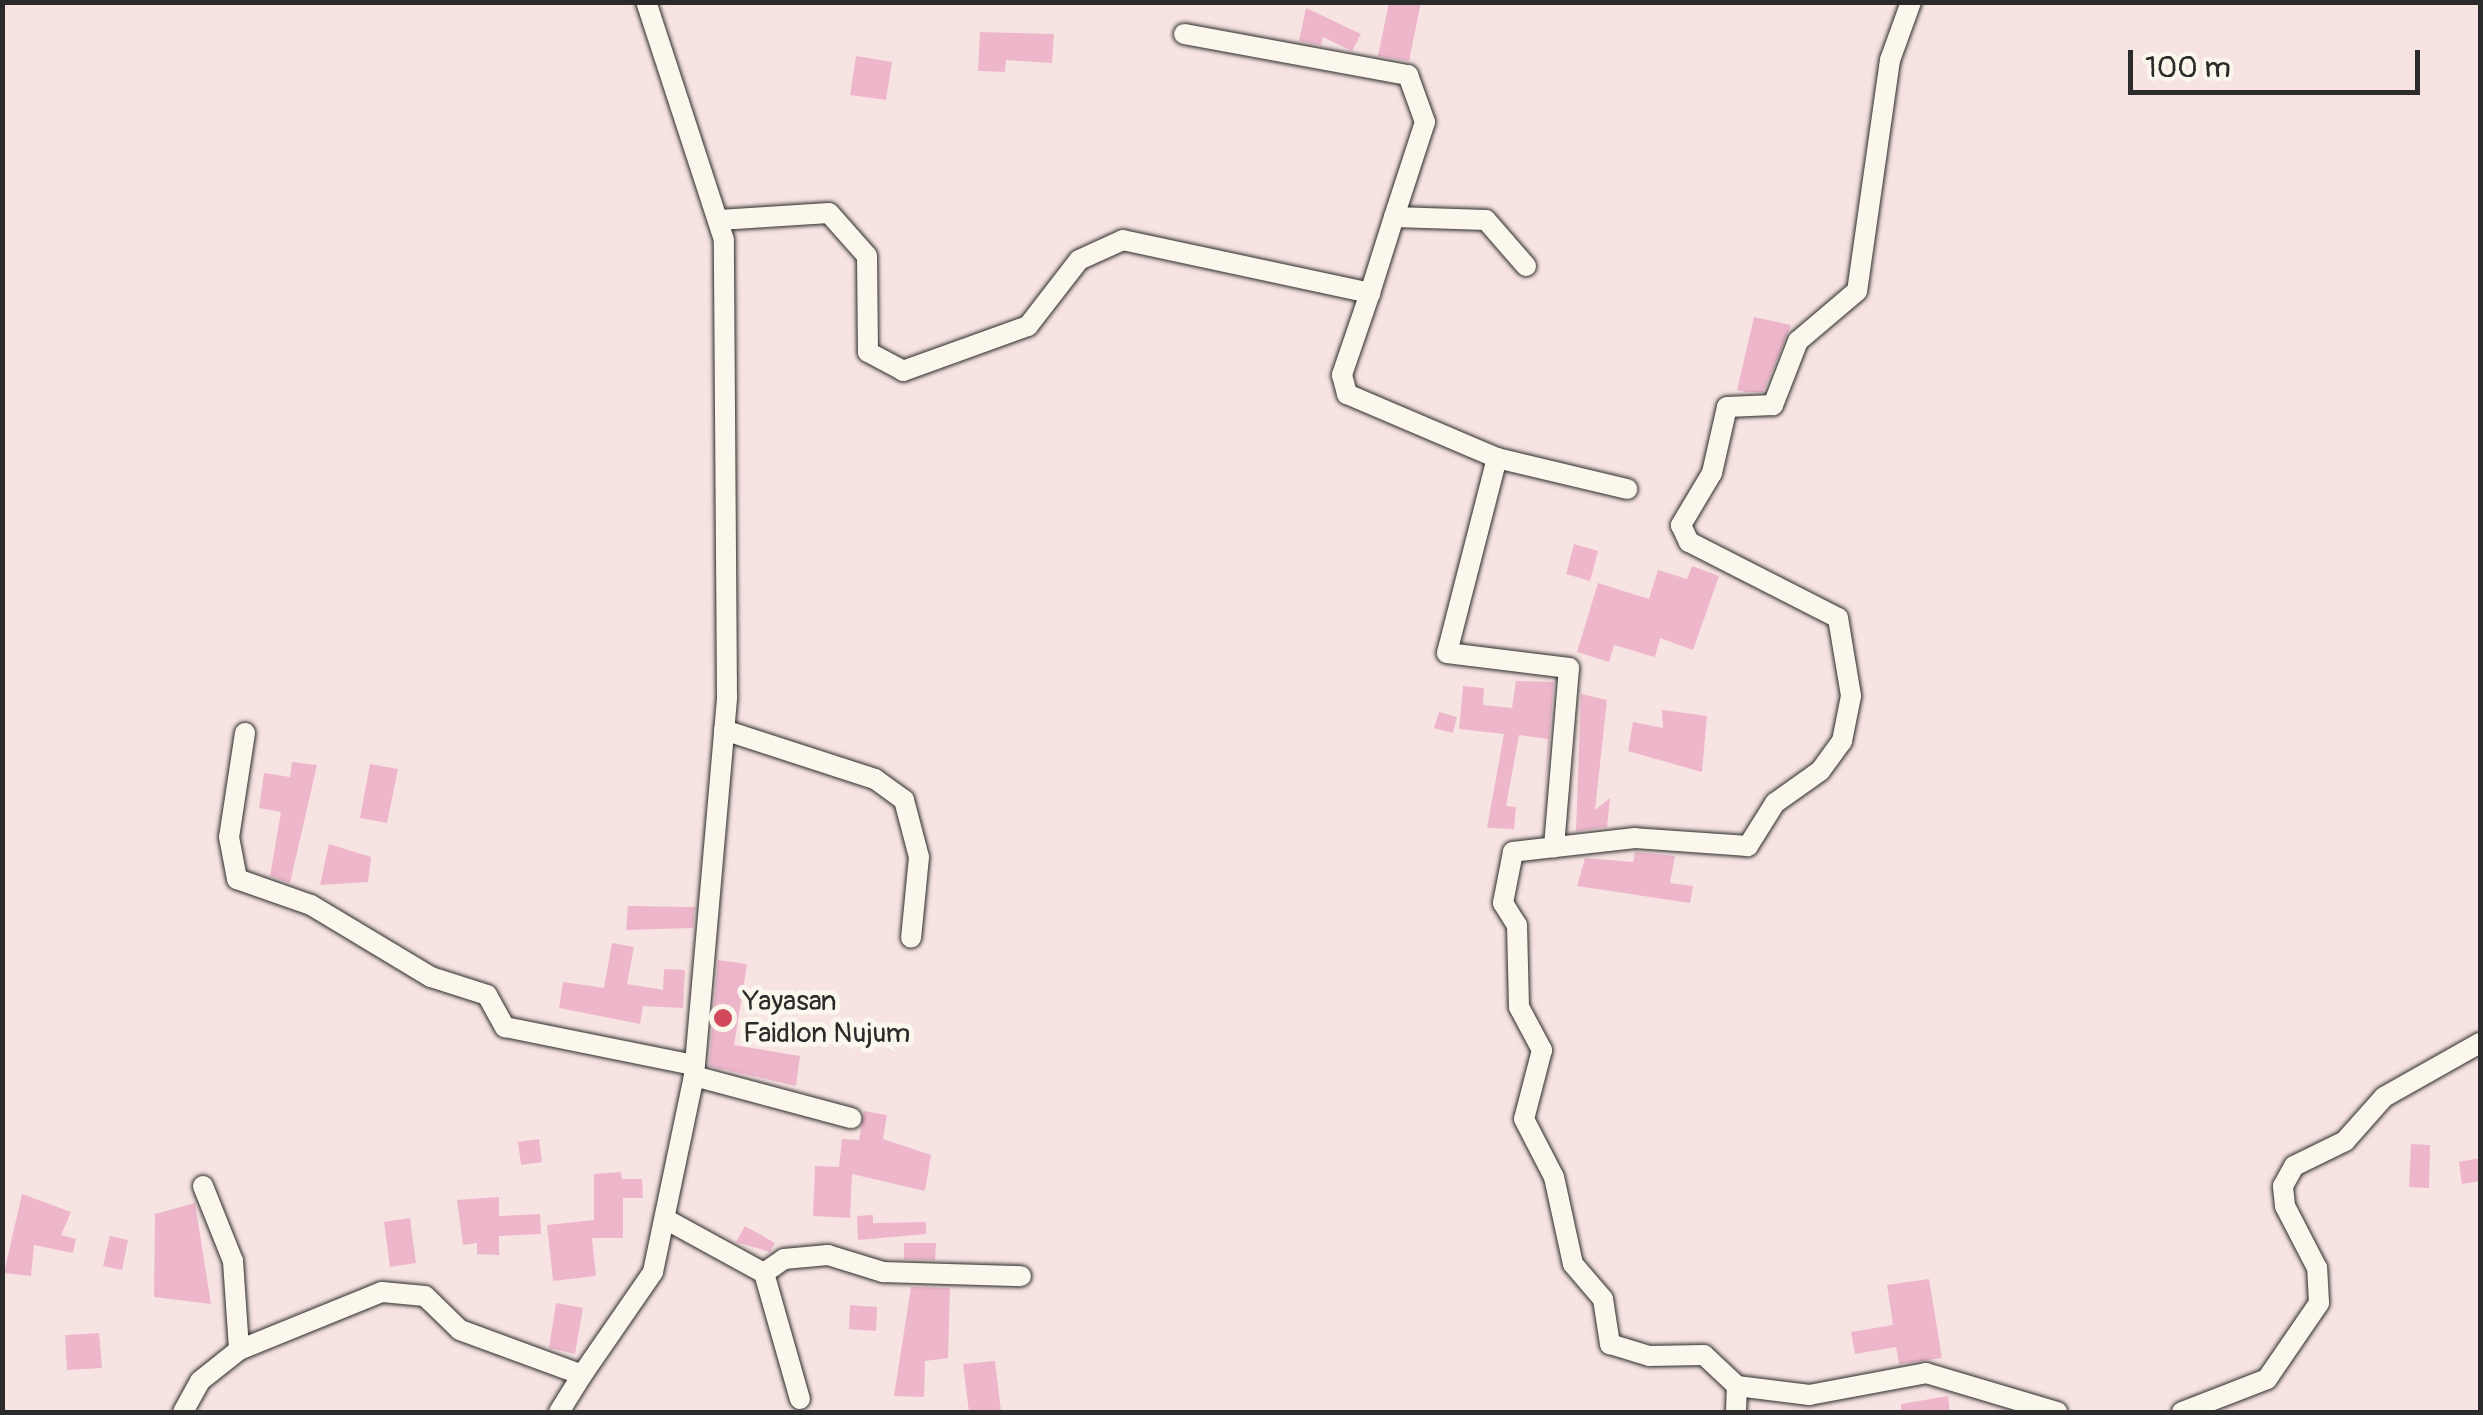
<!DOCTYPE html>
<html>
<head>
<meta charset="utf-8">
<style>
	body { margin:0 }
	#map { position:relative; width:2483px; height:1415px; overflow:hidden; background:#f7e4e2; font-family:Pangolin,sans-serif }
	div>[style] { position:absolute }
	.building>* { inset:0; background:#eeb6cb }
	.roads { filter:drop-shadow(0 0 2px #2b2b2b) drop-shadow(0 0 2px #2b2b2b) }
	.minor>* { height:20px; margin:-10px; padding:0 10px; transform-origin:10px; border-radius:10px; background:#fbf7ec }
	.dots>* { width:28px; height:28px; translate:-50% -50%; box-sizing:border-box; border:5px solid #fbf7ec; border-radius:50% }
	span { translate:-50% -50%; white-space:nowrap; text-align:center; line-height:1.15; -webkit-text-stroke:10px #fbf7ec; paint-order:stroke }
	.poi-label { font-size:28px; color:#2b2b2b }
	.left { translate:0 -50%; text-align:left }
	.frame { position:absolute; inset:0; border:5px solid #2b2b2b; pointer-events:none }
	.scale { position:absolute; left:2128px; top:50px; width:292px; height:45px; box-sizing:border-box; border:5px solid #2b2b2b; border-top:0; padding-left:12px; font-size:30px; line-height:35px; white-space:nowrap; color:#2b2b2b; -webkit-text-stroke:8px #fbf7ec; paint-order:stroke }
</style>
</head>
<body>
<div id="map">
	<div class="building">
		<i style="clip-path:polygon(1389px 2px,1421px 2px,1409px 61px,1378px 56px)"></i>
		<i style="clip-path:polygon(1306px 8px,1361px 34px,1352px 51px,1323px 37px,1321px 45px,1299px 41px)"></i>
		<i style="clip-path:polygon(980px 32px,1054px 34px,1052px 63px,1006px 60px,1005px 72px,978px 71px)"></i>
		<i style="clip-path:polygon(856px 56px,892px 62px,886px 100px,850px 95px)"></i>
		<i style="clip-path:polygon(1754px 317px,1791px 325px,1763px 392px,1746px 392px,1737px 390px)"></i>
		<i style="clip-path:polygon(1574px 544px,1598px 551px,1590px 581px,1566px 574px)"></i>
		<i style="clip-path:polygon(1692px 566px,1719px 576px,1693px 650px,1660px 638px,1655px 657px,1614px 645px,1609px 662px,1577px 652px,1598px 583px,1649px 599px,1658px 570px,1687px 579px)"></i>
		<i style="clip-path:polygon(1516px 681px,1554px 682px,1544px 800px,1548px 739px,1519px 735px,1506px 806px,1516px 807px,1514px 829px,1487px 828px,1504px 734px,1459px 729px,1463px 686px,1484px 688px,1483px 705px,1512px 708px)"></i>
		<i style="clip-path:polygon(1581px 694px,1607px 700px,1595px 810px,1610px 798px,1607px 827px,1576px 831px)"></i>
		<i style="clip-path:polygon(1662px 710px,1707px 716px,1702px 772px,1628px 751px,1633px 722px,1663px 728px)"></i>
		<i style="clip-path:polygon(1439px 712px,1457px 717px,1453px 733px,1434px 728px)"></i>
		<i style="clip-path:polygon(292px 762px,317px 765px,290px 883px,270px 876px,281px 812px,259px 808px,264px 773px,290px 777px)"></i>
		<i style="clip-path:polygon(370px 764px,398px 769px,387px 823px,360px 818px)"></i>
		<i style="clip-path:polygon(329px 844px,371px 857px,368px 882px,320px 885px)"></i>
		<i style="clip-path:polygon(1635px 852px,1675px 856px,1670px 883px,1693px 886px,1690px 903px,1577px 886px,1585px 858px,1633px 862px)"></i>
		<i style="clip-path:polygon(628px 906px,695px 907px,693px 928px,626px 930px)"></i>
		<i style="clip-path:polygon(612px 943px,634px 947px,627px 984px,663px 990px,664px 969px,685px 970px,683px 1008px,643px 1006px,640px 1024px,559px 1008px,563px 982px,604px 988px)"></i>
		<i style="clip-path:polygon(718px 960px,747px 964px,734px 1045px,800px 1056px,796px 1086px,709px 1066px)"></i>
		<i style="clip-path:polygon(864px 1111px,887px 1115px,883px 1139px,931px 1155px,925px 1191px,852px 1174px,850px 1218px,813px 1216px,815px 1166px,839px 1167px,842px 1139px,859px 1140px)"></i>
		<i style="clip-path:polygon(539px 1139px,542px 1162px,521px 1165px,518px 1142px)"></i>
		<i style="clip-path:polygon(2411px 1144px,2430px 1145px,2429px 1188px,2409px 1187px)"></i>
		<i style="clip-path:polygon(2480px 1158px,2480px 1181px,2462px 1184px,2459px 1162px)"></i>
		<i style="clip-path:polygon(621px 1172px,622px 1179px,642px 1179px,643px 1198px,623px 1198px,623px 1238px,592px 1238px,596px 1276px,553px 1281px,547px 1225px,594px 1220px,594px 1174px)"></i>
		<i style="clip-path:polygon(22px 1194px,71px 1212px,61px 1235px,76px 1239px,73px 1253px,34px 1245px,31px 1276px,4px 1273px)"></i>
		<i style="clip-path:polygon(499px 1197px,499px 1216px,540px 1214px,541px 1234px,499px 1236px,499px 1255px,477px 1254px,477px 1243px,463px 1245px,457px 1200px)"></i>
		<i style="clip-path:polygon(195px 1203px,211px 1304px,154px 1297px,155px 1214px)"></i>
		<i style="clip-path:polygon(873px 1215px,873px 1223px,926px 1222px,926px 1234px,858px 1240px,857px 1216px)"></i>
		<i style="clip-path:polygon(410px 1218px,416px 1263px,390px 1267px,384px 1222px)"></i>
		<i style="clip-path:polygon(745px 1226px,775px 1243px,770px 1252px,736px 1242px)"></i>
		<i style="clip-path:polygon(110px 1236px,128px 1240px,122px 1270px,103px 1266px)"></i>
		<i style="clip-path:polygon(904px 1243px,936px 1243px,935px 1260px,904px 1259px)"></i>
		<i style="clip-path:polygon(1929px 1279px,1942px 1358px,1899px 1364px,1896px 1347px,1855px 1354px,1851px 1332px,1893px 1325px,1887px 1285px)"></i>
		<i style="clip-path:polygon(911px 1287px,950px 1288px,948px 1358px,925px 1361px,924px 1397px,894px 1396px)"></i>
		<i style="clip-path:polygon(556px 1303px,583px 1308px,575px 1354px,549px 1348px)"></i>
		<i style="clip-path:polygon(850px 1305px,877px 1307px,876px 1331px,849px 1329px)"></i>
		<i style="clip-path:polygon(99px 1333px,102px 1368px,67px 1370px,65px 1335px)"></i>
		<i style="clip-path:polygon(995px 1361px,1001px 1411px,969px 1412px,963px 1364px)"></i>
		<i style="clip-path:polygon(1948px 1396px,1950px 1412px,1901px 1412px,1901px 1404px)"></i>
	</div>
	<div class="roads">
		<div class="minor">
			<i style="left:1911px;top:2px;width:62px;rotate:109.9deg"></i>
			<i style="left:1890px;top:60px;width:233px;rotate:98.1deg"></i>
			<i style="left:1857px;top:291px;width:77px;rotate:139.7deg"></i>
			<i style="left:1798px;top:341px;width:69px;rotate:111.3deg"></i>
			<i style="left:1773px;top:405px;width:46px;rotate:177.5deg"></i>
			<i style="left:1727px;top:407px;width:68px;rotate:102.8deg"></i>
			<i style="left:1712px;top:473px;width:61px;rotate:120.8deg"></i>
			<i style="left:1681px;top:525px;width:19px;rotate:65deg"></i>
			<i style="left:1689px;top:542px;width:167px;rotate:27deg"></i>
			<i style="left:1838px;top:618px;width:79px;rotate:80.5deg"></i>
			<i style="left:1851px;top:696px;width:46px;rotate:101.3deg"></i>
			<i style="left:1842px;top:741px;width:37px;rotate:126deg"></i>
			<i style="left:1820px;top:771px;width:55px;rotate:144.6deg"></i>
			<i style="left:1775px;top:803px;width:51px;rotate:122.1deg"></i>
			<i style="left:1748px;top:846px;width:113px;rotate:-176deg"></i>
			<i style="left:1635px;top:838px;width:123px;rotate:173.5deg"></i>
			<i style="left:1513px;top:852px;width:52px;rotate:101.1deg"></i>
			<i style="left:1503px;top:903px;width:26px;rotate:58deg"></i>
			<i style="left:1517px;top:925px;width:82px;rotate:88.6deg"></i>
			<i style="left:1519px;top:1007px;width:49px;rotate:61.9deg"></i>
			<i style="left:1542px;top:1050px;width:71px;rotate:104.6deg"></i>
			<i style="left:1524px;top:1119px;width:65px;rotate:62.7deg"></i>
			<i style="left:1554px;top:1177px;width:89px;rotate:77.7deg"></i>
			<i style="left:1573px;top:1264px;width:46px;rotate:49.4deg"></i>
			<i style="left:1603px;top:1299px;width:46px;rotate:81.2deg"></i>
			<i style="left:1610px;top:1344px;width:41px;rotate:17.1deg"></i>
			<i style="left:1649px;top:1356px;width:55px;rotate:-1deg"></i>
			<i style="left:1704px;top:1355px;width:45px;rotate:43.2deg"></i>
			<i style="left:1737px;top:1386px;width:73px;rotate:7.1deg"></i>
			<i style="left:1809px;top:1395px;width:119px;rotate:-10.6deg"></i>
			<i style="left:1926px;top:1373px;width:137px;rotate:16.6deg"></i>
			<i style="left:1184px;top:34px;width:228px;rotate:10.4deg"></i>
			<i style="left:1408px;top:75px;width:50px;rotate:70.1deg"></i>
			<i style="left:1425px;top:122px;width:100px;rotate:108.1deg"></i>
			<i style="left:719px;top:220px;width:110px;rotate:-3.6deg"></i>
			<i style="left:829px;top:213px;width:57px;rotate:48.5deg"></i>
			<i style="left:867px;top:256px;width:96px;rotate:89.4deg"></i>
			<i style="left:868px;top:352px;width:40px;rotate:28deg"></i>
			<i style="left:903px;top:371px;width:133px;rotate:-19.8deg"></i>
			<i style="left:1028px;top:326px;width:83px;rotate:-52.3deg"></i>
			<i style="left:1079px;top:260px;width:48px;rotate:-24.4deg"></i>
			<i style="left:1123px;top:240px;width:253px;rotate:12.1deg"></i>
			<i style="left:1370px;top:293px;width:87px;rotate:108.9deg"></i>
			<i style="left:1342px;top:375px;width:20px;rotate:75deg"></i>
			<i style="left:1347px;top:394px;width:163px;rotate:23.1deg"></i>
			<i style="left:1497px;top:458px;width:201px;rotate:104.4deg"></i>
			<i style="left:1447px;top:653px;width:123px;rotate:7deg"></i>
			<i style="left:1569px;top:668px;width:180px;rotate:94.8deg"></i>
			<i style="left:1370px;top:293px;width:80px;rotate:-72.5deg"></i>
			<i style="left:1394px;top:217px;width:92px;rotate:1.9deg"></i>
			<i style="left:1486px;top:220px;width:61px;rotate:49deg"></i>
			<i style="left:1497px;top:458px;width:134px;rotate:13.4deg"></i>
			<i style="left:724px;top:730px;width:159px;rotate:18deg"></i>
			<i style="left:875px;top:779px;width:36px;rotate:36deg"></i>
			<i style="left:904px;top:800px;width:59px;rotate:75.3deg"></i>
			<i style="left:919px;top:857px;width:81px;rotate:95.6deg"></i>
			<i style="left:245px;top:733px;width:105px;rotate:98.7deg"></i>
			<i style="left:229px;top:837px;width:43px;rotate:79.2deg"></i>
			<i style="left:237px;top:879px;width:78px;rotate:19.4deg"></i>
			<i style="left:311px;top:905px;width:140px;rotate:31deg"></i>
			<i style="left:431px;top:977px;width:59px;rotate:17.8deg"></i>
			<i style="left:487px;top:995px;width:37px;rotate:61deg"></i>
			<i style="left:505px;top:1027px;width:193px;rotate:11.4deg"></i>
			<i style="left:694px;top:1076px;width:163px;rotate:15deg"></i>
			<i style="left:203px;top:1186px;width:81px;rotate:68.2deg"></i>
			<i style="left:233px;top:1261px;width:89px;rotate:86.1deg"></i>
			<i style="left:669px;top:1221px;width:108px;rotate:28.7deg"></i>
			<i style="left:764px;top:1273px;width:131px;rotate:74.1deg"></i>
			<i style="left:764px;top:1273px;width:24px;rotate:-35deg"></i>
			<i style="left:784px;top:1259px;width:44px;rotate:-5.2deg"></i>
			<i style="left:828px;top:1255px;width:58px;rotate:17.2deg"></i>
			<i style="left:883px;top:1272px;width:138px;rotate:1.7deg"></i>
			<i style="left:183px;top:1412px;width:35px;rotate:-61deg"></i>
			<i style="left:200px;top:1381px;width:50px;rotate:-38.5deg"></i>
			<i style="left:239px;top:1350px;width:154px;rotate:-22.1deg"></i>
			<i style="left:382px;top:1292px;width:43px;rotate:5.3deg"></i>
			<i style="left:425px;top:1296px;width:49px;rotate:44.2deg"></i>
			<i style="left:460px;top:1330px;width:130px;rotate:20.2deg"></i>
			<i style="left:582px;top:1375px;width:125px;rotate:-55.4deg"></i>
			<i style="left:653px;top:1272px;width:200px;rotate:-78.2deg"></i>
			<i style="left:694px;top:1076px;width:380px;rotate:-85deg"></i>
			<i style="left:727px;top:697px;width:457px;rotate:-90.4deg"></i>
			<i style="left:724px;top:240px;width:250px;rotate:-108.1deg"></i>
			<i style="left:559px;top:1412px;width:44px;rotate:-58.1deg"></i>
			<i style="left:1736px;top:1412px;width:26px;rotate:-88deg"></i>
			<i style="left:2182px;top:1412px;width:91px;rotate:-21.2deg"></i>
			<i style="left:2267px;top:1379px;width:92px;rotate:-55.6deg"></i>
			<i style="left:2319px;top:1303px;width:35px;rotate:-93deg"></i>
			<i style="left:2317px;top:1268px;width:70px;rotate:-117.3deg"></i>
			<i style="left:2285px;top:1206px;width:20px;rotate:-96deg"></i>
			<i style="left:2283px;top:1186px;width:23px;rotate:-61deg"></i>
			<i style="left:2294px;top:1166px;width:57px;rotate:-26.1deg"></i>
			<i style="left:2345px;top:1141px;width:59px;rotate:-48.4deg"></i>
			<i style="left:2384px;top:1097px;width:110px;rotate:-29.4deg"></i>
		</div>
	</div>
	<div class="dots">
		<i style="left:723px;top:1018px;background:#d1495b"></i>
	</div>
	<div class="poi-label">
		<span class="left" style="left:743px;top:1018px">Yayasan<br>Faidlon Nujum</span>
	</div>
	<div class="frame"></div>
	<div class="scale">100 m</div>
</div>
</body>
</html>
